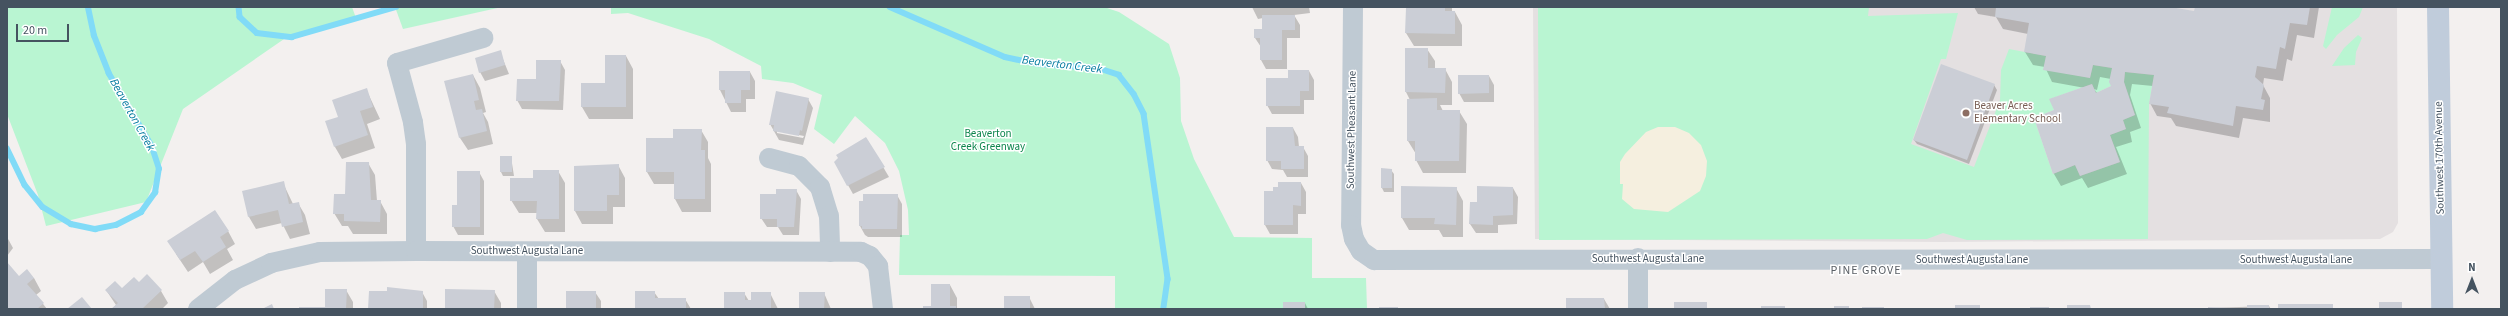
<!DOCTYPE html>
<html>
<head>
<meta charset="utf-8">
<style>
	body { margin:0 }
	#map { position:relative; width:2508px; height:316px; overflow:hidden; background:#f3f0ef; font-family:"Source Sans 3",sans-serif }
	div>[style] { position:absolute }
	.education>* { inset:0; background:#e4e0e1 }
	.green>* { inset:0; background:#b9f5d2 }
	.sand>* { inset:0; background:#f5efdf }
	.shadow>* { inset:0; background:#0003 }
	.stream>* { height:5.5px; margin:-2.75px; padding:0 2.75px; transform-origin:2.75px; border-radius:2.75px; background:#81dbf7 }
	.building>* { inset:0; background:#cbced6 }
	.minor>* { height:20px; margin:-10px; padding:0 10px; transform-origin:10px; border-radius:10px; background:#bfcad3 }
	.secondary>* { height:22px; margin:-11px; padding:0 11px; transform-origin:11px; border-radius:11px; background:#c0ccdb }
	.dots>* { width:11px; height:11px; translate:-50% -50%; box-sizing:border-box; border:2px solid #fff; border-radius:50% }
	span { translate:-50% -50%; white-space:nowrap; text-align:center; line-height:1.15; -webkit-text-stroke:3px #fff; paint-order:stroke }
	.education-label { font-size:11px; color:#785e54 }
	.left { translate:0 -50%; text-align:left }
	.street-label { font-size:11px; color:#455360 }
	.park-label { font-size:11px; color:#0c854c }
	.water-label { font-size:12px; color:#037a9f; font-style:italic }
	.neighbourhood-label { font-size:12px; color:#5b6066; letter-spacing:1px }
	.frame { position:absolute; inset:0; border:8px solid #455360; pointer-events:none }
	.north { position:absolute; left:2452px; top:260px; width:40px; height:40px; -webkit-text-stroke:3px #fff; paint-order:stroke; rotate:0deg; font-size:11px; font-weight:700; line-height:16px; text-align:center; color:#455360 }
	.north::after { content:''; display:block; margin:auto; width:14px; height:18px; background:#455360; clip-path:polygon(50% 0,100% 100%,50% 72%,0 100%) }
	.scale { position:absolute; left:16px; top:24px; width:53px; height:18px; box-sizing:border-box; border:2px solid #455360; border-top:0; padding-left:5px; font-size:12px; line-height:14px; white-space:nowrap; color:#455360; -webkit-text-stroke:3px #fff; paint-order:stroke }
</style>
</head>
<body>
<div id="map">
	<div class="education">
		<i style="clip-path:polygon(1533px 7px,2397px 7px,2398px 223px,2393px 232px,2380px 239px,1942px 242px,1535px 239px)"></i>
	</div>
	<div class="green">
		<i style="clip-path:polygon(7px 7px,352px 7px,356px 18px,287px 37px,183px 109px,146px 202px,46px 226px,38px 195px,7px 114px)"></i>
		<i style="clip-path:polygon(395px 7px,502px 7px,403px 29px)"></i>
		<i style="clip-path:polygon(611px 7px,1104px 7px,1119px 12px,1169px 44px,1180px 78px,1181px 121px,1194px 159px,1234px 237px,1312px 238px,1312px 278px,1366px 278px,1367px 309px,1115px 309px,1115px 276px,899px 275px,900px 235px,909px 235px,908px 210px,899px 171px,885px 143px,855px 116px,834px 144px,814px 129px,822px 95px,793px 83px,762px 79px,761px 66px,709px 39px,628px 13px,611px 14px)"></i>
		<i style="clip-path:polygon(1538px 7px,1869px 7px,1868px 16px,1958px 13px,1946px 59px,1941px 59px,1911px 144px,1974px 167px,2000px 100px,2001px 70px,2009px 49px,2046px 56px,2044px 69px,2090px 78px,2093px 65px,2112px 68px,2111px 86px,2096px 93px,2092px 84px,2050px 99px,2054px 110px,2034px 118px,2053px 174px,2075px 165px,2080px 176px,2120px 162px,2110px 135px,2126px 129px,2123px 120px,2135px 115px,2124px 82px,2125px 72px,2154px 75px,2149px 104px,2148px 239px,1967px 240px,1943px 233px,1927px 239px,1539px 240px)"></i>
		<i style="clip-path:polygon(2332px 7px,2363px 7px,2359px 17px,2337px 35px,2326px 49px,2323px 46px)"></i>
		<i style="clip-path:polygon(2358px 35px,2362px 38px,2356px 52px,2355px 65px,2332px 66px,2344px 48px)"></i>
	</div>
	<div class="sand">
		<i style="clip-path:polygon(1658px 127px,1675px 127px,1689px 133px,1701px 145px,1707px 161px,1706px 176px,1700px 191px,1668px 212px,1634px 209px,1622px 199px,1623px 184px,1620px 184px,1620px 162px,1625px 154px,1646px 132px)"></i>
	</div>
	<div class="shadow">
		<i style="clip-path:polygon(1252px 7px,1309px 7px,1310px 13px,1294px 15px,1300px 25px,1300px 38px,1287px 38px,1287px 69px,1266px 69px,1261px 60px,1261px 47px,1255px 38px,1263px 30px,1263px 18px,1258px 19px)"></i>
		<i style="clip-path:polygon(1423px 7px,1452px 7px,1452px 12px,1455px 12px,1462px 25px,1462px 46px,1414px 46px,1406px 33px,1407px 9px,1423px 9px)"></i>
		<i style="clip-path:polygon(evenodd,1974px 7px,2166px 7px,2195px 12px,2196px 7px,2319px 7px,2314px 38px,2297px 35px,2292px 61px,2287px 59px,2283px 81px,2264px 78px,2263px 85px,2270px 98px,2270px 122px,2243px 118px,2239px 138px,2176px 126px,2171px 118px,2157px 116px,2150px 103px,2153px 86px,2132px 84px,2130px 95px,2141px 128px,2130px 132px,2132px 142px,2116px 147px,2127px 174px,2088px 188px,2082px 178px,2061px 186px,2054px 174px,2035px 118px,2055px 111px,2085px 88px,2052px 82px,2045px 67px,2033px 65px,2025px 52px,2028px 34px,2003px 29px,1996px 17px,1978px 14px,1974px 7px,2100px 77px,2111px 79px,2113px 87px,2097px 93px,2094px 89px,2097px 90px,2100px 77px)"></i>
		<i style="clip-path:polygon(1406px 49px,1427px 49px,1435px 61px,1435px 69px,1445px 69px,1452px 82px,1452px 105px,1440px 105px,1443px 111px,1459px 111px,1467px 124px,1466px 173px,1423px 173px,1416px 160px,1416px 154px,1408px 141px,1410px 100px,1406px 92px)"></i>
		<i style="clip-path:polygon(500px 52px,509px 74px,485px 81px,480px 72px)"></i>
		<i style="clip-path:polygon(626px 56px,633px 69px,633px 119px,589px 119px,582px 107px,606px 84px)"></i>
		<i style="clip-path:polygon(560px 61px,565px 70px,563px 110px,522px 109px,517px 100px)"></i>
		<i style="clip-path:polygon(1309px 71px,1314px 80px,1314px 100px,1304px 100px,1304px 114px,1272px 114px,1267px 105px,1289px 79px)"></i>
		<i style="clip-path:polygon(720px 72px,750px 72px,755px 81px,755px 99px,746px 99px,746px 112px,731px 112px,720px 90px)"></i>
		<i style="clip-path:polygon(473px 75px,480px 88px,486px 112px,483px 113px,488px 122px,493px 144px,468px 150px,460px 138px)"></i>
		<i style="clip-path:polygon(1489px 76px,1494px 85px,1494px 102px,1464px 102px,1459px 93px)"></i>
		<i style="clip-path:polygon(1994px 85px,1997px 90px,1969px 164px,1917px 144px,1914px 140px)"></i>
		<i style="clip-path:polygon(366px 89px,380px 119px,367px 124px,375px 148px,342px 159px,335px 147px,339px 117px)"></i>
		<i style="clip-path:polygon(evenodd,808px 99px,813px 108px,803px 145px,779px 140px,770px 124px,808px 99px,777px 131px,804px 136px,803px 138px,777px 133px,777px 131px)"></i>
		<i style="clip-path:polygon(1293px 128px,1298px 137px,1299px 147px,1303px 147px,1308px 156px,1308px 177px,1287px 177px,1283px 170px,1272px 169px,1267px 160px)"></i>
		<i style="clip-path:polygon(701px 130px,708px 142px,708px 158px,711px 164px,711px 212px,682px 212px,675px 199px,675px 184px,654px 184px,647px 172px,674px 139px)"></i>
		<i style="clip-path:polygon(866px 138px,889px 177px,853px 194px,835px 162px)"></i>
		<i style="clip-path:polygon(511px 157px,514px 176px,503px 176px,501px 172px)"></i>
		<i style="clip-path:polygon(368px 163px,375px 175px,377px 201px,380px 201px,387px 214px,387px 234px,353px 234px,348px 226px,342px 226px,334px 213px)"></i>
		<i style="clip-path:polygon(618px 165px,625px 178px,625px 207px,613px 207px,613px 224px,582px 224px,575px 211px,575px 167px)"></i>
		<i style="clip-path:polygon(1391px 170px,1394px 174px,1394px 192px,1384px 192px,1382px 188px)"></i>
		<i style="clip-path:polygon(558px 171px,565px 183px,565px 232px,545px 232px,537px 219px,538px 213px,519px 213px,511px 200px,534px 179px)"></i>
		<i style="clip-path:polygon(479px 172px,484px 181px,484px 235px,458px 235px,453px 226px)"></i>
		<i style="clip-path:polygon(283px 183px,293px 204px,298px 203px,305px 215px,310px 234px,290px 239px,282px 223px,256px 229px,249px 217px,243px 192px)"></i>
		<i style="clip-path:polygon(1301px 183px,1306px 192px,1306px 214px,1298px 214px,1298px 234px,1270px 234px,1265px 225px,1274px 192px)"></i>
		<i style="clip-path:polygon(1456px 188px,1463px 201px,1463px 237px,1443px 237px,1439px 230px,1409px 230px,1402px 218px)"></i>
		<i style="clip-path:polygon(1513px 188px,1518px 197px,1517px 224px,1498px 225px,1498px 233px,1476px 233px,1470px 224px,1477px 203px)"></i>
		<i style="clip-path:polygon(796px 190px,801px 199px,799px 235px,783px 235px,778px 227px,767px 227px,761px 218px,777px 195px)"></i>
		<i style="clip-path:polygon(897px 195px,902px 204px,902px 237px,868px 237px,865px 235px,860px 226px)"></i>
		<i style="clip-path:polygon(228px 231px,235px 244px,227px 249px,233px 260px,210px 274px,203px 262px,188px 272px,176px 254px)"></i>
		<i style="clip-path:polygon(7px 237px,13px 248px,7px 256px)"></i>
		<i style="clip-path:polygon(7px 264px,19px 278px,34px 278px,41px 291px,36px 295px,47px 309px,7px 309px)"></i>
		<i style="clip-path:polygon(139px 283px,161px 291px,168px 303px,162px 309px,112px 309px,116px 305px,106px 290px,122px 290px)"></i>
		<i style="clip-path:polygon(950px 285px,957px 298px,957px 309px,924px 309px,932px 307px)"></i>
		<i style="clip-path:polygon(388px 288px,422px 292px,427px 301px,427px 309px,369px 309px,388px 292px)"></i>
		<i style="clip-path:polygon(346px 290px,353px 302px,353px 309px,300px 309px,326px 308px)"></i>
		<i style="clip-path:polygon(494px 291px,501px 303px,501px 309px,446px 309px)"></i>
		<i style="clip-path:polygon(595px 292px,601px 301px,601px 309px,567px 309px)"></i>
		<i style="clip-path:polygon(654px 292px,659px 299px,685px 299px,691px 309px,636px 309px)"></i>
		<i style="clip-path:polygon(744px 293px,749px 301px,770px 293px,778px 309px,725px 309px)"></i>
		<i style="clip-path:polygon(824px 293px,831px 309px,800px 309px)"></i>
		<i style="clip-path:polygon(1029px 297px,1035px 309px,1005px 309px)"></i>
		<i style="clip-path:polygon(1604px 299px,1610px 309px,1567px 309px)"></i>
		<i style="clip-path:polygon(1305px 303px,1308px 309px,1284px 309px)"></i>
		<i style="clip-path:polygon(2269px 306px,2271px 309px,2209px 309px,2209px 308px)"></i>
	</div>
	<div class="stream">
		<i style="left:239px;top:7px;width:10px;rotate:84deg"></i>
		<i style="left:240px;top:17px;width:23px;rotate:43deg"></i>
		<i style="left:257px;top:33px;width:35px;rotate:7deg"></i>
		<i style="left:292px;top:37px;width:108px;rotate:-16.1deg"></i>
		<i style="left:890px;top:7px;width:125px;rotate:23.5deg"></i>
		<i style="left:1005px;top:57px;width:34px;rotate:12deg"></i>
		<i style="left:1038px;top:64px;width:60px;rotate:3.8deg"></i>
		<i style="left:1098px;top:68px;width:22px;rotate:18deg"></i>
		<i style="left:1119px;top:75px;width:24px;rotate:52deg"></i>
		<i style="left:1134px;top:94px;width:22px;rotate:63deg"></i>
		<i style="left:1144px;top:114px;width:167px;rotate:81.7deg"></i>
		<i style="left:1168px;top:279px;width:30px;rotate:98deg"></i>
		<i style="left:7px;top:148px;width:41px;rotate:64.1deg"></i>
		<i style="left:25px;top:185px;width:28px;rotate:51deg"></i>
		<i style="left:43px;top:207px;width:33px;rotate:31deg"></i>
		<i style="left:71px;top:224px;width:25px;rotate:12deg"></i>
		<i style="left:95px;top:229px;width:21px;rotate:-11deg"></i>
		<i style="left:116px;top:225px;width:28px;rotate:-27deg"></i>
		<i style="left:141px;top:212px;width:24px;rotate:-54deg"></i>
		<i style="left:155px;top:193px;width:24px;rotate:-81deg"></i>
		<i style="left:159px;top:169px;width:23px;rotate:-108deg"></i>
		<i style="left:152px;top:147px;width:85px;rotate:-120.5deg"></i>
		<i style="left:109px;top:74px;width:41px;rotate:-111.5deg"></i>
		<i style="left:94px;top:36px;width:30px;rotate:-102deg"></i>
	</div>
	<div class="building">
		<i style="clip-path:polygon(1445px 7px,1445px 11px,1455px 11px,1455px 34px,1405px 33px,1406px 8px)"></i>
		<i style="clip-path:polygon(1996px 7px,2170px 7px,2194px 11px,2195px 7px,2310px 7px,2307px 25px,2290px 23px,2285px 49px,2280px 47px,2276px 69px,2257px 66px,2255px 77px,2264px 85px,2261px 99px,2265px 100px,2263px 110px,2236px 106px,2233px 126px,2167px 113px,2169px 107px,2149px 104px,2154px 75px,2125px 72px,2124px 82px,2135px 115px,2123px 120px,2126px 129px,2110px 135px,2120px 162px,2080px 176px,2075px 165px,2053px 174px,2034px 118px,2054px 110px,2049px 99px,2092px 84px,2096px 93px,2111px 86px,2109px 82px,2112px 68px,2093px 65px,2090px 78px,2043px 70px,2046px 56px,2024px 52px,2029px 23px,1995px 17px)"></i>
		<i style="clip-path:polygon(1262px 15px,1295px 15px,1295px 30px,1282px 30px,1282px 60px,1260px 60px,1260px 38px,1254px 38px,1254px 29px,1262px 29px)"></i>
		<i style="clip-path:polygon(1405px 48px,1428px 48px,1428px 68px,1446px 68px,1445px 93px,1405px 92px)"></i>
		<i style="clip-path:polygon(501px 50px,505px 65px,479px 73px,475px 58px)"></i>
		<i style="clip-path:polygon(605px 55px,626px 55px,626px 107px,581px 107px,581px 83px,605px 83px)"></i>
		<i style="clip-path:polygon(536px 60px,561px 60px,559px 101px,516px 101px,517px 79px,536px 79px)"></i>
		<i style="clip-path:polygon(1941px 64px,1995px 84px,1967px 160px,1913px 140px)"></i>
		<i style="clip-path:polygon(1288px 70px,1309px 70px,1309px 91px,1300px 91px,1300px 106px,1266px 106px,1266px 78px,1288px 78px)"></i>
		<i style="clip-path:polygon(719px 71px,750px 71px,750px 90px,741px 90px,741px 103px,725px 103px,725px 90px,719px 90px)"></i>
		<i style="clip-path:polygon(473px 74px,479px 100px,474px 101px,476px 110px,482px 109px,487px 131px,459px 138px,444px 81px)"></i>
		<i style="clip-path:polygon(1458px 75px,1489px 75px,1489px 93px,1458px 94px)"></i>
		<i style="clip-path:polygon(367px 88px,373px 107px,360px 111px,368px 135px,334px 147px,325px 121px,338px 117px,332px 100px)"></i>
		<i style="clip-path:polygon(776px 91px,809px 98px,802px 131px,800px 130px,799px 136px,773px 131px,774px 125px,769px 125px)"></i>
		<i style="clip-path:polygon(1437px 98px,1437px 110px,1460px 110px,1459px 161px,1415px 161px,1415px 141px,1407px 141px,1407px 99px)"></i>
		<i style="clip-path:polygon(1266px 127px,1293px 127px,1295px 146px,1304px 146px,1304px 169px,1281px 169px,1281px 161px,1266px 161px)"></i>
		<i style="clip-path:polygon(673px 129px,702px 129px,701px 150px,705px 150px,705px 199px,674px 199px,674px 172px,646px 172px,646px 138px,673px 138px)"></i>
		<i style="clip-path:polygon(866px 137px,885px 167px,847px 186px,834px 162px,838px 158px,836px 155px)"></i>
		<i style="clip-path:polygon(500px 156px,512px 156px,512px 172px,500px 172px)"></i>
		<i style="clip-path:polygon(346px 162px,369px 162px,371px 200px,381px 200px,380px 222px,344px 221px,344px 214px,333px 214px,334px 194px,345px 194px)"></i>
		<i style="clip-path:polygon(619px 164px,619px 195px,607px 195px,607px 211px,574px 211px,574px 166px)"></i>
		<i style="clip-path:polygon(1381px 168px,1392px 169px,1392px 188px,1381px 188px)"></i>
		<i style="clip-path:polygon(533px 170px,559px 170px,559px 219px,536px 219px,537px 201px,510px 201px,510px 178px,533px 178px)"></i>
		<i style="clip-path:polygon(457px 171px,480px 171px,480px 227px,452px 227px,452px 205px,457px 205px)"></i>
		<i style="clip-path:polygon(284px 181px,289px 204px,299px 202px,303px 222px,282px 227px,278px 210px,248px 217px,242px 191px)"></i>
		<i style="clip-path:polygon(1278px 182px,1301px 182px,1301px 206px,1293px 205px,1293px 225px,1264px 225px,1264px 191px,1273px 191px,1273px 187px,1278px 187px)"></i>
		<i style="clip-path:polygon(1401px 186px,1457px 187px,1456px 225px,1434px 224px,1435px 218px,1401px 218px)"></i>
		<i style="clip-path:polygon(1477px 186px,1513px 187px,1513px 215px,1493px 216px,1493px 225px,1469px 224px,1470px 202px,1477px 202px)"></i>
		<i style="clip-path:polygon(776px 189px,797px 189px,794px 227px,777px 227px,777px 219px,760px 219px,760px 194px,776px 194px)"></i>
		<i style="clip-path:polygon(863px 194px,898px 194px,897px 229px,862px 229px,862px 226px,859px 226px,859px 201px,863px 201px)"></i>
		<i style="clip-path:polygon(215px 210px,229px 231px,220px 237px,226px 247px,203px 262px,195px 251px,180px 260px,167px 241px)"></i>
		<i style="clip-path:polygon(7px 262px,19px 276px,27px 269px,34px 278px,27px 284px,44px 303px,37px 309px,7px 308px)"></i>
		<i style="clip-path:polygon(147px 274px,162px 290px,142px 309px,111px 309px,118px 303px,105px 290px,115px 281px,122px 288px,134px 277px,139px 282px)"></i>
		<i style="clip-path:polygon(931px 284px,950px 284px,950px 306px,956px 306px,956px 309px,923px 309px,923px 306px,931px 306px)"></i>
		<i style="clip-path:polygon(387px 287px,423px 291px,423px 309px,368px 309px,369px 291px,387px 291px)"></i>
		<i style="clip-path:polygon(325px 289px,347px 289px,346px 309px,299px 309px,299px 307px,325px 307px)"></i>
		<i style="clip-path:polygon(445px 289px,495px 290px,494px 309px,445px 309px)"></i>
		<i style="clip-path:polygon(566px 291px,596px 291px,596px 309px,566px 309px)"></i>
		<i style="clip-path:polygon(635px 291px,655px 291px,655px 298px,686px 298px,686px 309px,635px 309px)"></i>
		<i style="clip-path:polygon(724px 292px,745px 292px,745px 300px,751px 300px,751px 292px,771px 292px,771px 309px,724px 309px)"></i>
		<i style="clip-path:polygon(799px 292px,825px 292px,824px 309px,799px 309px)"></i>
		<i style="clip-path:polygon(1004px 296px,1030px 296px,1030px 309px,1004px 309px)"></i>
		<i style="clip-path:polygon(82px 297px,92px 309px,67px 309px)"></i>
		<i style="clip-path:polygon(1566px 298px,1604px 298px,1605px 309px,1566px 309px)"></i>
		<i style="clip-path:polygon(1283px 302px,1305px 302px,1305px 309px,1283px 309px)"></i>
		<i style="clip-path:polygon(1674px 302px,1707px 302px,1707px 309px,1674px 309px)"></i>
		<i style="clip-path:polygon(2379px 302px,2402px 302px,2402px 309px,2379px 309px)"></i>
		<i style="clip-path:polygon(272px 304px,274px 309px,262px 309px)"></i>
		<i style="clip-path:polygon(2278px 304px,2333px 304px,2333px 309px,2278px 309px)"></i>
		<i style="clip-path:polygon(1955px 305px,1980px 305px,1980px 309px,1955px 309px)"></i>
		<i style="clip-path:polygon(2067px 305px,2090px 305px,2091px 309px,2067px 309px)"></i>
		<i style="clip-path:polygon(2247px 305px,2269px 305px,2269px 309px,2247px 309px)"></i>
		<i style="clip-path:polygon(1761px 306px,1785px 306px,1785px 309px,1761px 309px)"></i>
		<i style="clip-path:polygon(1834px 306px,1849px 306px,1849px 309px,1834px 309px)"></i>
		<i style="clip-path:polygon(1379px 307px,1398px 307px,1398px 309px,1379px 309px)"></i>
		<i style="clip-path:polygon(1862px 307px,1884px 307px,1884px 309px,1862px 309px)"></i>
		<i style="clip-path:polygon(2030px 307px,2049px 307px,2049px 309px,2030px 309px)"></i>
		<i style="clip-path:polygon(2208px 307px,2231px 308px,2231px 309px,2208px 309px)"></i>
	</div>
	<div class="minor">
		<i style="left:1353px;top:7px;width:218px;rotate:90.5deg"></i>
		<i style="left:1351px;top:225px;width:14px;rotate:78deg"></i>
		<i style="left:1354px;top:239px;width:14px;rotate:60deg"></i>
		<i style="left:1361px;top:251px;width:16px;rotate:35deg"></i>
		<i style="left:1374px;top:260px;width:1068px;rotate:-0.05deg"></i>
		<i style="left:769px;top:158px;width:31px;rotate:15deg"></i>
		<i style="left:799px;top:166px;width:30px;rotate:45deg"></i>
		<i style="left:820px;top:187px;width:30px;rotate:73deg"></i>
		<i style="left:829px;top:216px;width:36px;rotate:88deg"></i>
		<i style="left:416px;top:251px;width:107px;rotate:-90deg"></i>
		<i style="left:416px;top:144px;width:22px;rotate:-98deg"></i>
		<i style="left:413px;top:122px;width:61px;rotate:-105.2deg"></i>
		<i style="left:397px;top:63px;width:90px;rotate:-16.2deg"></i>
		<i style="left:527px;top:252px;width:57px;rotate:90deg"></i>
		<i style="left:198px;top:309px;width:47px;rotate:-38.1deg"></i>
		<i style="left:235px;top:280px;width:40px;rotate:-25deg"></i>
		<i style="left:271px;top:263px;width:50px;rotate:-12.7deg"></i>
		<i style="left:320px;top:252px;width:96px;rotate:-0.6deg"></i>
		<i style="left:416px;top:251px;width:445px;rotate:0.1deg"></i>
		<i style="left:861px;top:252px;width:10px;rotate:24deg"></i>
		<i style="left:870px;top:256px;width:13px;rotate:51deg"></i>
		<i style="left:878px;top:266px;width:43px;rotate:83.4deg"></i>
		<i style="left:1638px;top:309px;width:51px;rotate:-90deg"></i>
	</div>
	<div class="secondary">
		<i style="left:2438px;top:7px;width:302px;rotate:89.2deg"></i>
	</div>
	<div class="dots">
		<i style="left:1966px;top:113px;background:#8d6e63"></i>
	</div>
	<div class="education-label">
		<span class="left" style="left:1974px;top:113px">Beaver Acres<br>Elementary School</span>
	</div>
	<div class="street-label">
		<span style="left:1352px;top:130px;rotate:-89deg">Southwest Pheasant Lane</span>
		<span style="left:2440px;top:158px;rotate:-91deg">Southwest 170th Avenue</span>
		<span style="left:527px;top:251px">Southwest Augusta Lane</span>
		<span style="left:1648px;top:259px">Southwest Augusta Lane</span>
		<span style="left:1972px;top:260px">Southwest Augusta Lane</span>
		<span style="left:2296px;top:260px">Southwest Augusta Lane</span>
	</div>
	<div class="park-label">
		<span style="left:988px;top:141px">Beaverton<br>Creek Greenway</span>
	</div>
	<div class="water-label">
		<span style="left:1062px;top:65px;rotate:7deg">Beaverton Creek</span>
		<span style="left:132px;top:115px;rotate:61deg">Beaverton Creek</span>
	</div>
	<div class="neighbourhood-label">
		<span style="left:1866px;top:271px">PINE GROVE</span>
	</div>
	<div class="frame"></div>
	<div class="north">N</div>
	<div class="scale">20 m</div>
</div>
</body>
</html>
